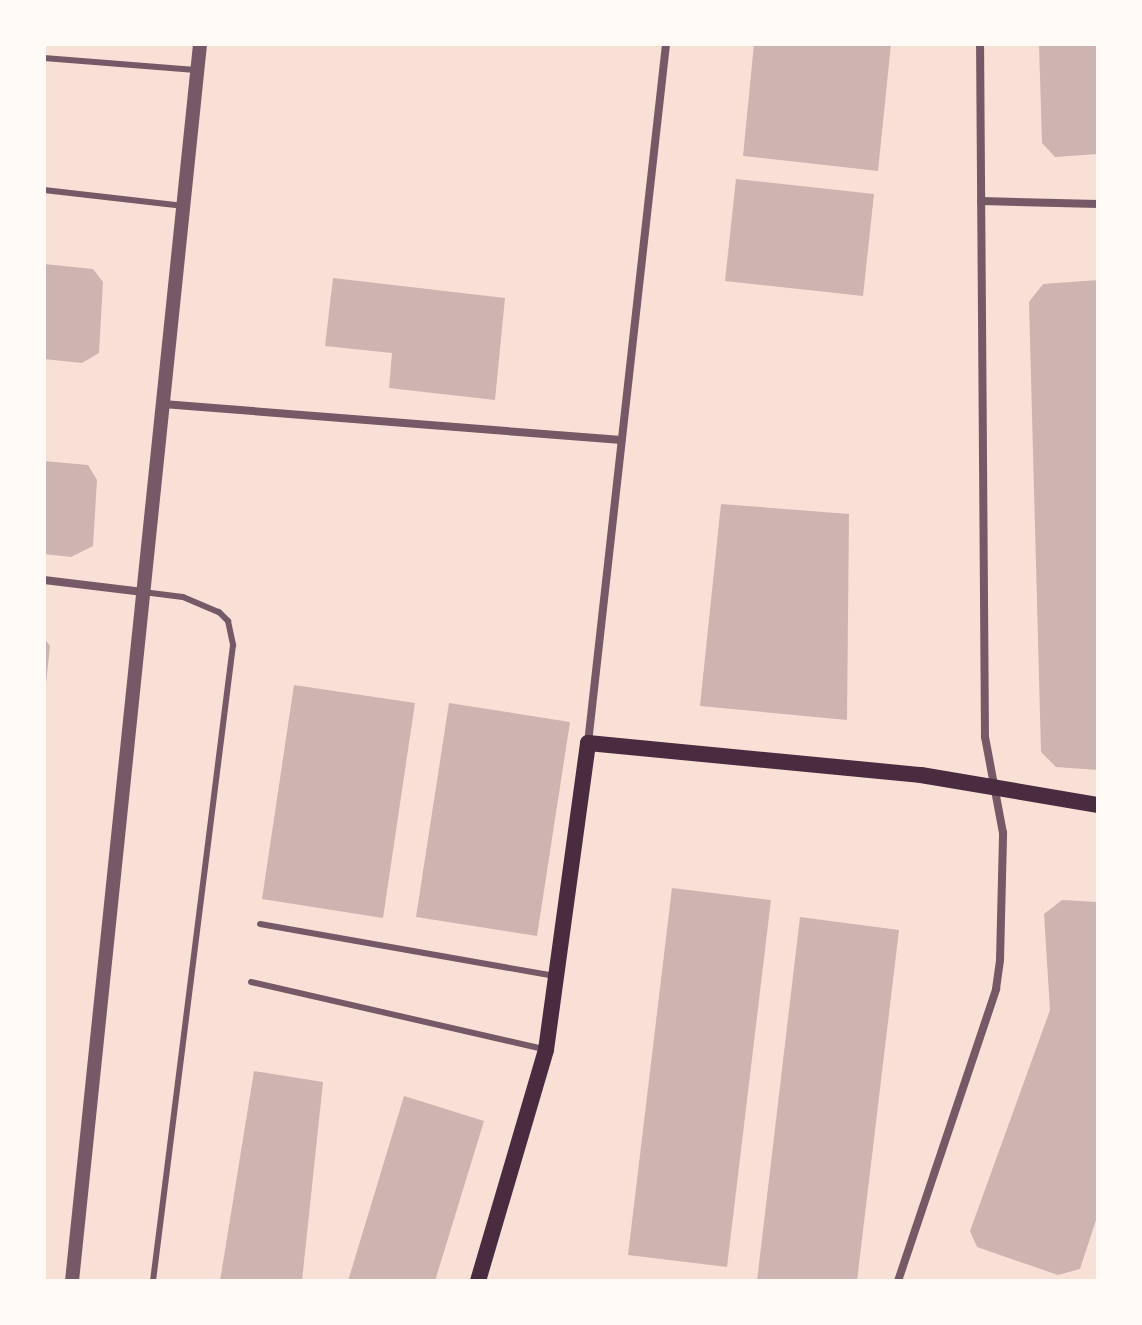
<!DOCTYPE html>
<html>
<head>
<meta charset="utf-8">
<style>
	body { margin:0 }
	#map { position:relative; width:1142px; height:1325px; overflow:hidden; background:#f7e1d7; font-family:Rubik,sans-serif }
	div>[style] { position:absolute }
	.building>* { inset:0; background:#ccb4b1 }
	.service>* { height:6px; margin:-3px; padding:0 3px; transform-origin:3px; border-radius:3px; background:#755966 }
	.minor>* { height:8px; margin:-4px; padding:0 4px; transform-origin:4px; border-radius:4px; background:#755966 }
	.tertiary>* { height:14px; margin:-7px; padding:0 7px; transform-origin:7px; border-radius:7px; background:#755966 }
	.secondary>* { height:16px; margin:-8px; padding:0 8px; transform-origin:8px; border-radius:8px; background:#4a2c40 }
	span { translate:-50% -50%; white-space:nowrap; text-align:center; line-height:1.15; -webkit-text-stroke:8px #fffaf5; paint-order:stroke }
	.frame { position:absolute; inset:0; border:46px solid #fffaf5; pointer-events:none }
</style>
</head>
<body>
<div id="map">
	<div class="building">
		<i style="clip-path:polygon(754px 44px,891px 44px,878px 171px,743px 156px)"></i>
		<i style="clip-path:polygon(1039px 44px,1098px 44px,1098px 154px,1055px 157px,1042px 143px)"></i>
		<i style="clip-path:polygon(736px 179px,874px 194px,863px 296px,725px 281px)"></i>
		<i style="clip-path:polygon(44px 264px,93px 269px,103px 282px,99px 353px,82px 363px,44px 359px)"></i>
		<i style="clip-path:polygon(333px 278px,505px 298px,495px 400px,389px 388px,392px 353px,325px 346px)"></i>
		<i style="clip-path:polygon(1098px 280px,1098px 770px,1056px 767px,1041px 752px,1029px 302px,1043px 284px)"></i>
		<i style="clip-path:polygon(44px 461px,88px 465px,97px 480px,93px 546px,71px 557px,44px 554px)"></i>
		<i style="clip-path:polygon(721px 504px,849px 514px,847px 720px,700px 706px)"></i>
		<i style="clip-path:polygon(44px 638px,50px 646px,46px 683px,44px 683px)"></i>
		<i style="clip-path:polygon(294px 685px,415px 703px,383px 918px,262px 899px)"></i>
		<i style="clip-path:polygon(449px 703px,570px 722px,537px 936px,416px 917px)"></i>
		<i style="clip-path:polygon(672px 888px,771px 900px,727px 1267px,628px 1255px)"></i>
		<i style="clip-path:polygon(1062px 900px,1098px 902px,1098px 1214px,1080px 1269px,1058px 1275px,977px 1247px,970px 1231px,1050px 1010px,1044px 914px)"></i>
		<i style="clip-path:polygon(800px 917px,899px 930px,857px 1281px,757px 1281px)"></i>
		<i style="clip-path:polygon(254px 1071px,323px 1082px,302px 1281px,220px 1281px)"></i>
		<i style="clip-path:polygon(404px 1096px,484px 1121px,435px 1281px,348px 1281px)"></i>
	</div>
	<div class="service">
		<i style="left:44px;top:58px;width:152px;rotate:4.5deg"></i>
		<i style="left:44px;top:190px;width:141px;rotate:6.5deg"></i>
		<i style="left:143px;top:592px;width:40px;rotate:7.1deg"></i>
		<i style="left:183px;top:597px;width:39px;rotate:23deg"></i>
		<i style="left:219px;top:612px;width:13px;rotate:45deg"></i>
		<i style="left:228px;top:621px;width:25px;rotate:78deg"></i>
		<i style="left:233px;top:645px;width:641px;rotate:97.17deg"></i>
		<i style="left:260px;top:924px;width:301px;rotate:10deg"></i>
		<i style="left:251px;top:982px;width:300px;rotate:12.9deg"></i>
	</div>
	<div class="minor">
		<i style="left:981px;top:201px;width:117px;rotate:1.5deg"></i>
		<i style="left:163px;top:404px;width:460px;rotate:4.5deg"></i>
		<i style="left:44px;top:580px;width:100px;rotate:6.9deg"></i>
		<i style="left:588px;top:743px;width:703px;rotate:-83.63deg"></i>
		<i style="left:898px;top:1281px;width:308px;rotate:-71.4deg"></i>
		<i style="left:996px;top:989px;width:29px;rotate:-82deg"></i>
		<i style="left:1000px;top:960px;width:127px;rotate:-88.6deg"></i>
		<i style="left:1003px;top:833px;width:98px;rotate:-100.6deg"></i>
		<i style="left:985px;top:737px;width:693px;rotate:-90.41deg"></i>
	</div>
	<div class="tertiary">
		<i style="left:72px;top:1281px;width:1244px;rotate:-84.09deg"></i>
	</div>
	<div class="secondary">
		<i style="left:478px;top:1281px;width:241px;rotate:-73.6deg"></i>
		<i style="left:546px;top:1050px;width:310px;rotate:-82.2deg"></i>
		<i style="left:588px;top:743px;width:335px;rotate:5.5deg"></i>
		<i style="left:921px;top:775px;width:180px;rotate:9.6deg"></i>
	</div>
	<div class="frame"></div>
</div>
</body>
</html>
